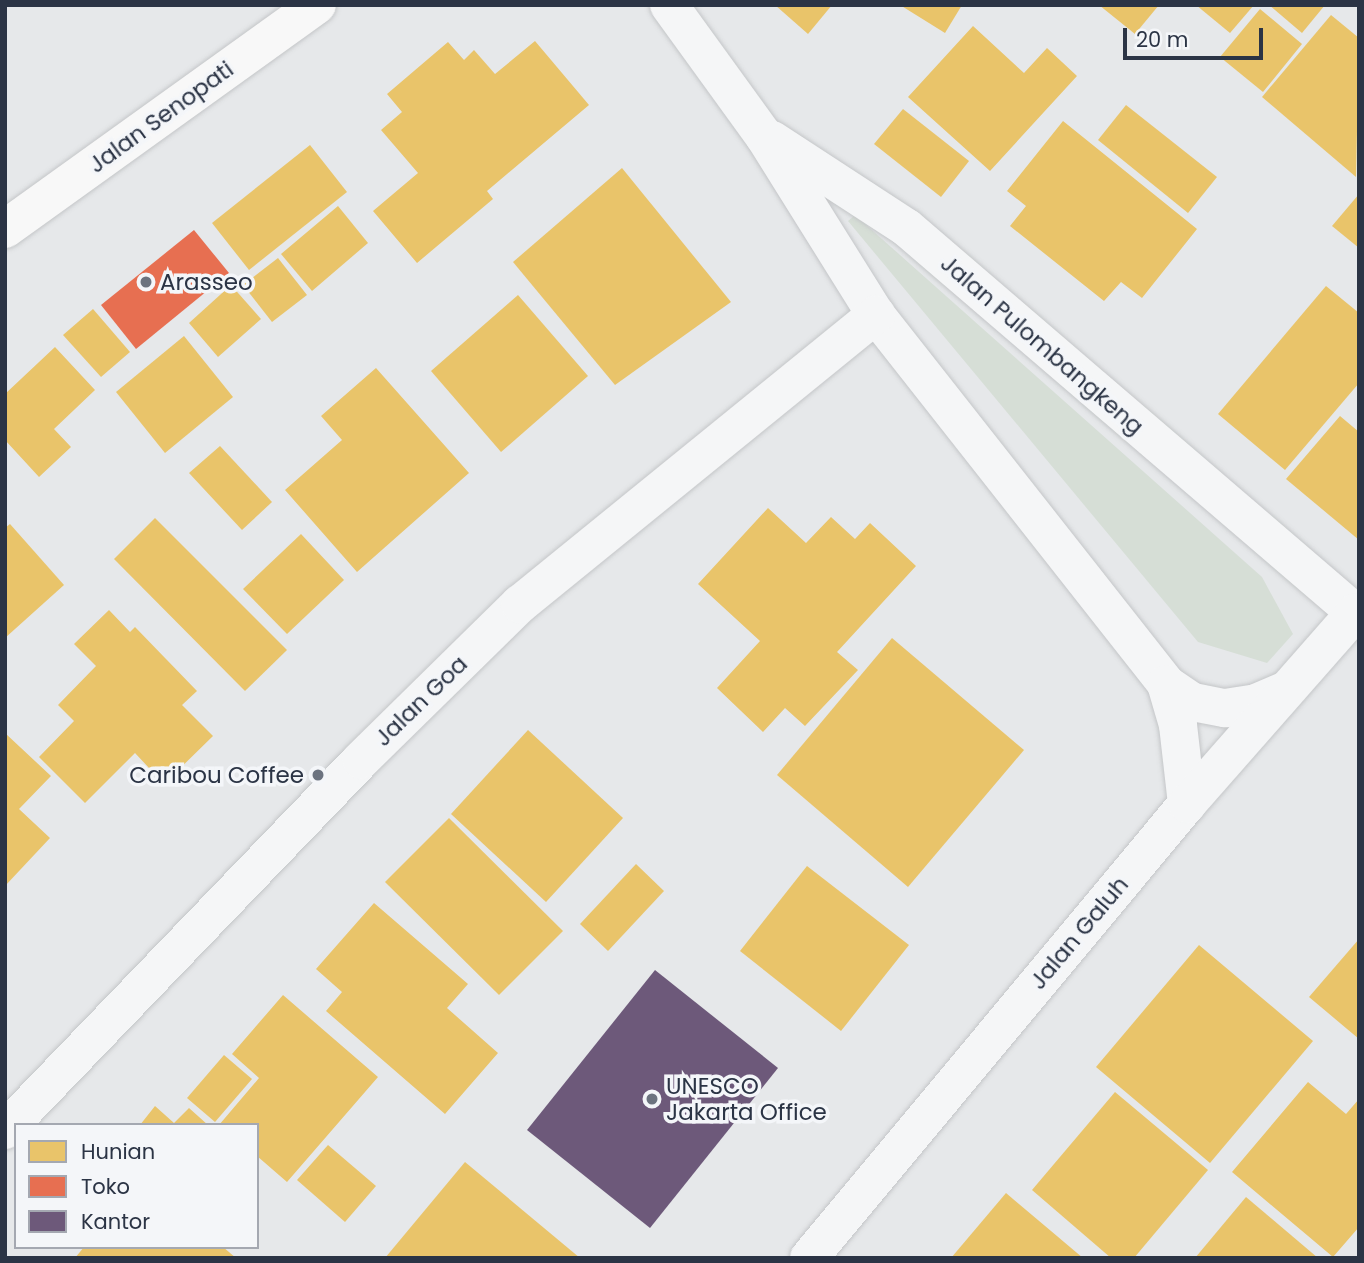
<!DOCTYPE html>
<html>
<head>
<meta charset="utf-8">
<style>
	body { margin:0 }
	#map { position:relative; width:1364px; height:1263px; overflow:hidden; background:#e6e8ea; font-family:Poppins,sans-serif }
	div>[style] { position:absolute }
	.green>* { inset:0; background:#d6ded6 }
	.homes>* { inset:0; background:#e9c46a }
	.shops>* { inset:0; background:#e76f51 }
	.offices>* { inset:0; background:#6d597a }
	.roads { filter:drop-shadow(0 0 2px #c4c6c8) drop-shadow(0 0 2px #c4c6c8) }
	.street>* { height:38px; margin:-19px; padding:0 19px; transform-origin:19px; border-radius:19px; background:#f5f6f7 }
	.secondary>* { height:38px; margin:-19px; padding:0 19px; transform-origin:19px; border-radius:19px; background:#f8f8f8 }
	.dots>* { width:19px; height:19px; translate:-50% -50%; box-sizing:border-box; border:4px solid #f4f6f9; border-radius:50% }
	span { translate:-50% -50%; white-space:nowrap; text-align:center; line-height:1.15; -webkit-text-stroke:7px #f4f6f9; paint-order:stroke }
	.street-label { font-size:23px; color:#2b3445 }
	.poi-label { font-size:23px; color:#2b3445 }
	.left { translate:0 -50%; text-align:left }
	.right { translate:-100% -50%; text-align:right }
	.frame { position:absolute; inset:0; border:7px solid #2b3445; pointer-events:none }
	.legend { position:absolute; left:14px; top:1123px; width:245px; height:126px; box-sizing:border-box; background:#f4f6f9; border:2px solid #a4a8b1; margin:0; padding:9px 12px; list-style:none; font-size:21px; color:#2b3445 }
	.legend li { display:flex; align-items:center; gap:14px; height:35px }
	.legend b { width:35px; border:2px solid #a4a8b1 }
	.scale { position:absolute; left:1123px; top:28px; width:140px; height:32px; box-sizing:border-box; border:4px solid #2b3445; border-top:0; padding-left:9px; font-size:21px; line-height:24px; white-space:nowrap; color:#2b3445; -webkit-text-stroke:5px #f4f6f9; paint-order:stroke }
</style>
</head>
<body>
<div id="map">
	<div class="green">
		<i style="clip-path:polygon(855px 215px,1262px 577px,1293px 634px,1267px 663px,1198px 642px,848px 221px)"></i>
	</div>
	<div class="homes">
		<i style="clip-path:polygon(775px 5px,832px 5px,808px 34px)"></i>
		<i style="clip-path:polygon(900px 5px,962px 5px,945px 33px)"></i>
		<i style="clip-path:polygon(1099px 5px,1159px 5px,1135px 34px)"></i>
		<i style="clip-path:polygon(1196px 5px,1254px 5px,1230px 33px)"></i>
		<i style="clip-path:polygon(1269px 5px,1325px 5px,1302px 33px)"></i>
		<i style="clip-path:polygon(1260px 9px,1302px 44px,1263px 92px,1220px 57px)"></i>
		<i style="clip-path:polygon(1331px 15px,1359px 38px,1356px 177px,1262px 97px)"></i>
		<i style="clip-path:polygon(973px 26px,1024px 73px,1047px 48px,1077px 76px,990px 171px,908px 97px)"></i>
		<i style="clip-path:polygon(535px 41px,589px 105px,487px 191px,493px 199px,417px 263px,373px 211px,418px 173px,381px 130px,402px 112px,387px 94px,448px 42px,464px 60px,474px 50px,495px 74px)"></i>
		<i style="clip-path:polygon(1126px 105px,1217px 177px,1188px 213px,1098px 140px)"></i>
		<i style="clip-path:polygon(903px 109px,969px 161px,941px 197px,874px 144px)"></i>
		<i style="clip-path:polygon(1063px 121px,1197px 229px,1142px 298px,1121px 282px,1104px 301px,1010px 226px,1026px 206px,1007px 191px)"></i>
		<i style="clip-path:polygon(310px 145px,347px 192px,249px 270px,212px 223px)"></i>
		<i style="clip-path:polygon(622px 168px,731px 302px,615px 385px,513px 262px)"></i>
		<i style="clip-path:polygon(1359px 194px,1359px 248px,1332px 226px)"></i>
		<i style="clip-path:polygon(338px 206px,368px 243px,312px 291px,281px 254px)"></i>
		<i style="clip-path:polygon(278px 258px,307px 295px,272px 322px,243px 285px)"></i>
		<i style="clip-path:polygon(231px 285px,261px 319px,218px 357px,189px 323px)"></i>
		<i style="clip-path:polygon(1326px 286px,1359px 313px,1359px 383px,1285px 470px,1218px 414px)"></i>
		<i style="clip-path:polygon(518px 295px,588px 376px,501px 452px,431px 371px)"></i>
		<i style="clip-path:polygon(93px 309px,130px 352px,101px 377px,63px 335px)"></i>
		<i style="clip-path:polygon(184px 336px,233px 397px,165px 453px,116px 392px)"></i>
		<i style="clip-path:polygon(55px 347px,95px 390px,54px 429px,71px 447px,39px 477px,5px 440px,5px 394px)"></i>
		<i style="clip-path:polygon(376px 368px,469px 473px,357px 572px,285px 490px,342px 440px,321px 416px)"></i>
		<i style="clip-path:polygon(1340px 416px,1359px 432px,1359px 540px,1286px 479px)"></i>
		<i style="clip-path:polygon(220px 446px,272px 502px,242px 530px,189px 473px)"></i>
		<i style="clip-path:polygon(768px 508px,806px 543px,831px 517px,855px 539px,870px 523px,916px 566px,837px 652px,858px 670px,805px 726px,785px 708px,763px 732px,717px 688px,760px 641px,698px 584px)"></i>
		<i style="clip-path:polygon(155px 518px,287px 650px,245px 691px,114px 559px)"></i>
		<i style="clip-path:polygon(10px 524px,64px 585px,5px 638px,5px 528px)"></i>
		<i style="clip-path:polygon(301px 534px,344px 580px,287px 634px,243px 589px)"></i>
		<i style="clip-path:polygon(109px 610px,130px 632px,135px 627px,197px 691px,182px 705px,213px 736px,164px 784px,135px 753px,85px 803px,39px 757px,74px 721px,58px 705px,96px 666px,74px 644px)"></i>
		<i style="clip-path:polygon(892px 638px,1024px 750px,908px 887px,777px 775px)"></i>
		<i style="clip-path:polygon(528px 730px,623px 818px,546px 902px,451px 814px)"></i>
		<i style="clip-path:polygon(5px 733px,51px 776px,19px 809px,50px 838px,5px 886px)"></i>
		<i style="clip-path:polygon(449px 818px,563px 931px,499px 995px,385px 882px)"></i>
		<i style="clip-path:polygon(636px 864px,664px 891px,608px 951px,580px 924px)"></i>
		<i style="clip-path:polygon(807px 866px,909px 945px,841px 1031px,740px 951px)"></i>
		<i style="clip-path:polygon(374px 903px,468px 984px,447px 1008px,498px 1053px,445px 1114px,326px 1011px,342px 992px,316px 969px)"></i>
		<i style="clip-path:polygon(1359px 939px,1359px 1039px,1309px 997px)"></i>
		<i style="clip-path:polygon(1199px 945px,1313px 1041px,1210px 1163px,1096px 1067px)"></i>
		<i style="clip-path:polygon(283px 995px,378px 1077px,287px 1182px,257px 1156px,257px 1125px,219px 1125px,259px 1078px,232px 1054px)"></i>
		<i style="clip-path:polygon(224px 1055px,252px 1079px,215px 1122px,187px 1098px)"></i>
		<i style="clip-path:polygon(1308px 1082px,1346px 1114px,1359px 1099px,1359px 1227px,1333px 1257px,1232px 1172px)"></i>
		<i style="clip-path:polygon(1115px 1092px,1208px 1170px,1134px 1258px,1111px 1258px,1032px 1190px)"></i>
		<i style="clip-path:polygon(155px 1106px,174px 1123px,189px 1108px,208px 1125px,140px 1125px)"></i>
		<i style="clip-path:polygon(328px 1145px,376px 1186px,345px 1222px,297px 1180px)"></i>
		<i style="clip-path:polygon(465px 1162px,580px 1258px,385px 1258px)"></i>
		<i style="clip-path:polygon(1006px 1193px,1083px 1258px,951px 1258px)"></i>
		<i style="clip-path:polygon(1246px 1197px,1318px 1258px,1195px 1258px)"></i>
		<i style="clip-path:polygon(84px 1247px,223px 1247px,236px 1258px,75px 1258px)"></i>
	</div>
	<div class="shops">
		<i style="clip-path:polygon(194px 230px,229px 273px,136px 349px,101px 305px)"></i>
	</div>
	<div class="offices">
		<i style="clip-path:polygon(655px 970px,778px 1068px,650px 1228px,527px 1130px)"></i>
	</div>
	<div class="roads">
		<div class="street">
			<i style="left:669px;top:5px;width:162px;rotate:54.1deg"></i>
			<i style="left:764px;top:136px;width:211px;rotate:58deg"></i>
			<i style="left:876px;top:315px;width:469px;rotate:51.8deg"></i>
			<i style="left:1166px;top:684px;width:43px;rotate:73.7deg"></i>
			<i style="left:1178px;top:725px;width:80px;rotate:83.5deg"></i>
			<i style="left:772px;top:140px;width:161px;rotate:33.1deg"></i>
			<i style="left:907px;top:228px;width:596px;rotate:40.64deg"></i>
			<i style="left:1166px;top:684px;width:32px;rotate:34deg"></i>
			<i style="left:1193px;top:702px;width:33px;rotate:11deg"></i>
			<i style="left:1225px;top:708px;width:31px;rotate:-9deg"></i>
			<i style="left:1256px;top:703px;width:33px;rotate:-23deg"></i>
			<i style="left:5px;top:1130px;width:513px;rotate:-46.1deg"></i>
			<i style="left:361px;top:760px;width:223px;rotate:-44.5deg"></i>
			<i style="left:520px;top:604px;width:459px;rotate:-39.1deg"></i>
			<i style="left:809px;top:1258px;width:591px;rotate:-50.22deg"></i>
			<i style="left:1187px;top:804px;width:254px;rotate:-48.7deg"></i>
		</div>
		<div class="secondary">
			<i style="left:5px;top:229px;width:384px;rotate:-35.7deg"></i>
		</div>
	</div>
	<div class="dots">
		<i style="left:146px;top:282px;background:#6c737f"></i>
		<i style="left:318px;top:775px;background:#6c737f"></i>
		<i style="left:652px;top:1099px;background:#6c737f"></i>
	</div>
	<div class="street-label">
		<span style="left:161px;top:117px;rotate:-36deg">Jalan Senopati</span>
		<span style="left:1042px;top:345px;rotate:41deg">Jalan Pulombangkeng</span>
		<span style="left:421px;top:701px;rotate:-44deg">Jalan Goa</span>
		<span style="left:1079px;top:933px;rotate:-50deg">Jalan Galuh</span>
	</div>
	<div class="poi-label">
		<span class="left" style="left:160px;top:282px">Arasseo</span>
		<span class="right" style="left:304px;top:775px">Caribou Coffee</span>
		<span class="left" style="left:666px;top:1099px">UNESCO<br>Jakarta Office</span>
	</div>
	<div class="frame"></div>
	<ul class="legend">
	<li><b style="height:19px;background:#e9c46a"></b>Hunian</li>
	<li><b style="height:19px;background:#e76f51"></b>Toko</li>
	<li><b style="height:19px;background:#6d597a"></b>Kantor</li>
	</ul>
	<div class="scale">20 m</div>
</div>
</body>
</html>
